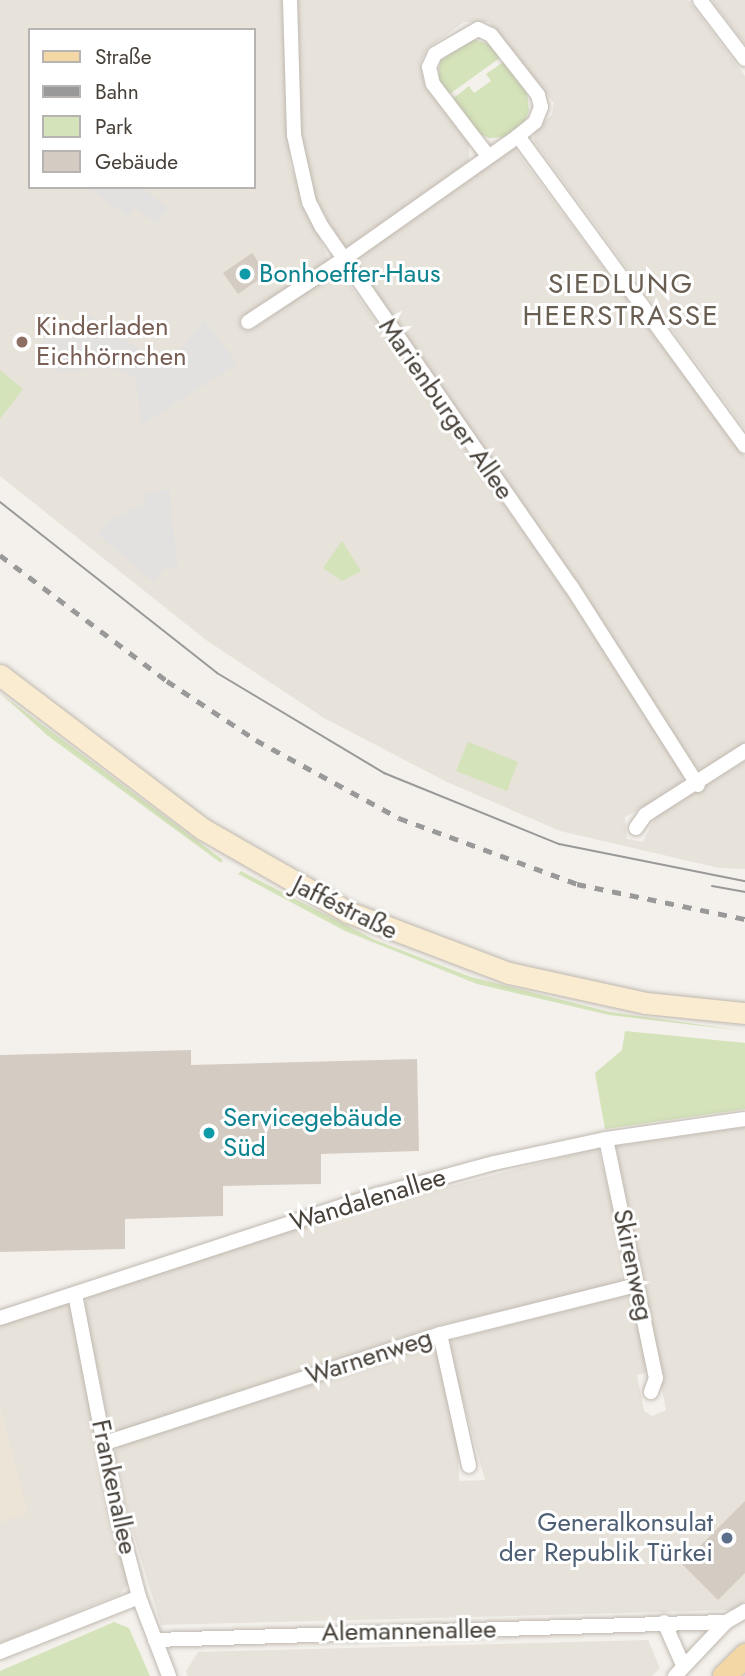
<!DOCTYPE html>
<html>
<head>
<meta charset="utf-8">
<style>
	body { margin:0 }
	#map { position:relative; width:745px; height:1676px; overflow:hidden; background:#f4f1ec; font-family:Jost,sans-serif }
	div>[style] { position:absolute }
	.residential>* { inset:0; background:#e7e2da }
	.education>* { inset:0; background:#ebe4d7 }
	.green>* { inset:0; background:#d4e3b9 }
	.parking>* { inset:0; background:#e3e1df }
	.building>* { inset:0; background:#d4ccc2 }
	.roads { filter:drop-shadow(0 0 2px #bfb8af) drop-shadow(0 0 2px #bfb8af) }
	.minor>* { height:14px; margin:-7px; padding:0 7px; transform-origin:7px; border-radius:7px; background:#fff }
	.secondary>* { height:21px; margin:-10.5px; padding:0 10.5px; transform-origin:10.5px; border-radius:10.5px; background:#f9ecd1 }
	.primary>* { height:23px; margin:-11.5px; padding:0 11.5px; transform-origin:11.5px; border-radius:11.5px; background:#f3d7a5 }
	.tram>* { height:2px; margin:-1px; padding:0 1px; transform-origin:1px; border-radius:1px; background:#999 }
	.rail>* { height:4.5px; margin-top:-2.25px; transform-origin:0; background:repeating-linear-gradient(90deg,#999 0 9px,transparent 0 18px) }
	.dots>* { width:19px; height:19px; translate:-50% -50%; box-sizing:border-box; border:4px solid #fff; border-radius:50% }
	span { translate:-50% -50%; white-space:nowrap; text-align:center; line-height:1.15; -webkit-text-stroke:6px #fff; paint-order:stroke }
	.culture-label { font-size:26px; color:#0d838f }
	.left { translate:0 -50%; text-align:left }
	.education-label { font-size:26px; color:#785e54 }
	.street-label { font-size:26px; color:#48413a }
	.service-label { font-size:26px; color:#4e5e75 }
	.right { translate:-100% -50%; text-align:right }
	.neighbourhood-label { font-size:28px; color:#695e52; letter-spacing:2px }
	.legend { position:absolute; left:28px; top:28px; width:228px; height:161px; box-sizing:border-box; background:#fff; border:2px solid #b6b3b0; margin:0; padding:9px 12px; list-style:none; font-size:21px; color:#48413a }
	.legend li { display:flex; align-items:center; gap:14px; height:35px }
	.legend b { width:35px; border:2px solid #b6b3b0 }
</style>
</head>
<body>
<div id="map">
	<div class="residential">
		<i style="clip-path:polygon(evenodd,0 0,282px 0,290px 165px,329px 261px,244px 317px,253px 329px,334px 272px,342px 274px,565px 591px,684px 773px,681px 786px,625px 817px,627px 839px,643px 842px,656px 816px,745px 761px,745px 869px,719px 868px,560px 831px,447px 782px,324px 718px,206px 640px,0 476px,0 0,30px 30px,254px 30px,254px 187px,30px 187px,30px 30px)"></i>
		<i style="clip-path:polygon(296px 0,688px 0,745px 76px,745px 429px,534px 141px,534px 130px,552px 115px,554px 103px,489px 22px,464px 22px,428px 48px,420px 63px,425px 86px,469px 144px,469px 161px,345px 250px,316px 200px,300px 135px)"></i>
		<i style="clip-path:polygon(712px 0,745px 0,745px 44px)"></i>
		<i style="clip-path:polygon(513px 147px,745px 457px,745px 743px,706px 771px,690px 765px,577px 582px,350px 265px,354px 256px)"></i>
		<i style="clip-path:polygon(745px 1127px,745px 1601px,735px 1610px,161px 1625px,126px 1509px,114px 1453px,119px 1446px,437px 1345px,457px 1409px,459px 1481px,485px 1480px,449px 1350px,452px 1340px,628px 1295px,634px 1296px,649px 1372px,637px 1375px,644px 1411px,652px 1416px,666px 1410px,616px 1146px)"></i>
		<i style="clip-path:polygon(598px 1148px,629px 1275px,624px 1282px,436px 1326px,118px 1432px,109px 1427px,84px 1304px,89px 1296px,346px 1213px)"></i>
		<i style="clip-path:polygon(65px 1304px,71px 1308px,129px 1583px,120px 1594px,0 1643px,0 1325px)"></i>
		<i style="clip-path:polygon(648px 1640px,660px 1668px,652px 1676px,188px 1676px,186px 1671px,198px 1652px)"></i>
	</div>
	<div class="education">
		<i style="clip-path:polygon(0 1407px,28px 1513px,0 1523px)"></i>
	</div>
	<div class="green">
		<i style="clip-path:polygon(472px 39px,488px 44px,501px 57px,447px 96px,438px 79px,440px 61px)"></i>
		<i style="clip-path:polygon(505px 61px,527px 93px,529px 110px,525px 121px,507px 137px,489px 138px,477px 133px,451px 100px,469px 86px,474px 93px,491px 81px,486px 74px)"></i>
		<i style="clip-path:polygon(0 370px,23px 389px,0 419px)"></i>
		<i style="clip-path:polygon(342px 541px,361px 571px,342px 581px,323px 568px)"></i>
		<i style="clip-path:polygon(0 693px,223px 860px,221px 863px,48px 736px)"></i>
		<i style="clip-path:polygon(468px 742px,518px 762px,507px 791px,456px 771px)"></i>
		<i style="clip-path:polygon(241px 871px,375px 940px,471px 977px,610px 1012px,745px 1031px,609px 1015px,477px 984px,345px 931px,238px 874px)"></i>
		<i style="clip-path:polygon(625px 1031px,745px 1043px,745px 1109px,605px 1129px,595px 1073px,622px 1050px)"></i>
		<i style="clip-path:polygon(114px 1622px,129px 1628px,150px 1676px,0 1676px,0 1671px)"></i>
	</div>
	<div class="parking">
		<i style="clip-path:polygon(87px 187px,140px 187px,169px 208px,157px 224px,135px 208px,128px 217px)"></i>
		<i style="clip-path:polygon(86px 313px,165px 367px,205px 319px,237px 364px,141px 426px,136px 378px,107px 365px,60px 374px,34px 355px,55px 323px,71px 333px)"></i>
		<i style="clip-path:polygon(169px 489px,178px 568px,164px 569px,154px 582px,97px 534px,110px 520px,146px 503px,144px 493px)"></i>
	</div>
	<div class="building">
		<i style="clip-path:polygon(252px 253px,267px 274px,238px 294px,223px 273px)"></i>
		<i style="clip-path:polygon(191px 1050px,191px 1065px,417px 1059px,419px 1151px,321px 1154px,321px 1184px,223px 1186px,223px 1216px,125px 1219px,125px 1249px,0 1252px,0 1055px)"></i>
		<i style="clip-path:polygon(745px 1501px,745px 1573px,718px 1600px,682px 1564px)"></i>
	</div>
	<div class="roads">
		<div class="minor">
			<i style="left:290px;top:0;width:135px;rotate:88.3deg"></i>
			<i style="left:294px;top:135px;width:69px;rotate:77.4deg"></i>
			<i style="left:309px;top:202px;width:28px;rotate:63deg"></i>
			<i style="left:322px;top:227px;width:437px;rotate:55.3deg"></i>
			<i style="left:571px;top:586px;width:236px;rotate:57.5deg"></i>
			<i style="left:700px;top:0;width:74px;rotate:52.7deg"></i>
			<i style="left:518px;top:136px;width:384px;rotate:53.8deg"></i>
			<i style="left:248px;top:322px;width:111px;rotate:-33.3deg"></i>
			<i style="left:341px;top:261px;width:217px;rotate:-35.2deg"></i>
			<i style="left:518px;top:136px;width:22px;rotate:-39deg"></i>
			<i style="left:535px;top:122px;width:16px;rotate:-68deg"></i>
			<i style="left:541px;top:107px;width:12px;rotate:-104deg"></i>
			<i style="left:538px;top:95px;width:76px;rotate:-128.1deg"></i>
			<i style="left:491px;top:35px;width:14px;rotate:-155deg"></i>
			<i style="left:478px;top:29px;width:50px;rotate:149.8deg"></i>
			<i style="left:435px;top:54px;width:14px;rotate:115deg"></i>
			<i style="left:429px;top:67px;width:17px;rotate:77deg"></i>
			<i style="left:433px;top:84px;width:91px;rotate:52.6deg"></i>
			<i style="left:636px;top:828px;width:16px;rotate:-55deg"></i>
			<i style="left:645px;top:815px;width:119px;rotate:-32.6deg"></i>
			<i style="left:606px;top:1139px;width:244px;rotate:78.2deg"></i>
			<i style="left:656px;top:1378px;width:15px;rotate:110deg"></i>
			<i style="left:75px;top:1294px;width:223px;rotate:79.1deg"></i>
			<i style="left:117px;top:1513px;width:87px;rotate:75.3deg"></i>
			<i style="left:139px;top:1597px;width:85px;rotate:69.2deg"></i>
			<i style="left:0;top:1318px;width:397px;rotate:-18.1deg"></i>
			<i style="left:377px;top:1195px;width:121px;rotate:-15.3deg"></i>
			<i style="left:494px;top:1163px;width:115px;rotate:-12.1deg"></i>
			<i style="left:606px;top:1139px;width:140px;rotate:-8.2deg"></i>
			<i style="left:440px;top:1334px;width:135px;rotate:77.6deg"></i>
			<i style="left:105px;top:1443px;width:352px;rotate:-18deg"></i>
			<i style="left:440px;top:1334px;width:203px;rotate:-14deg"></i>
			<i style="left:664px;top:1622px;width:47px;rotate:66.2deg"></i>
			<i style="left:155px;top:1640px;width:571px;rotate:-1.81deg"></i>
			<i style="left:0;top:1652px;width:149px;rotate:-21.6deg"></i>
			<i style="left:675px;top:1676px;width:74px;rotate:-46.6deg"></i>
			<i style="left:726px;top:1622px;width:22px;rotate:-30deg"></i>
		</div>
		<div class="secondary">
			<i style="left:0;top:675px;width:255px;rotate:37.2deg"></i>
			<i style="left:203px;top:829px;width:167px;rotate:29.8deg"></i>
			<i style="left:348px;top:912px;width:172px;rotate:20.8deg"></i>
			<i style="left:509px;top:973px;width:140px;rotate:12.4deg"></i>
			<i style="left:646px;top:1003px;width:100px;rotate:5.8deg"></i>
		</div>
		<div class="primary">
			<i style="left:724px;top:1676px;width:30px;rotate:-45deg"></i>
		</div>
	</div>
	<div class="tram">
		<i style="left:0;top:502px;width:276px;rotate:38.2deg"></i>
		<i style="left:217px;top:673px;width:195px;rotate:30.9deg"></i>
		<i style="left:384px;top:773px;width:189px;rotate:22.1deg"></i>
		<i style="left:559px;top:844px;width:190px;rotate:11.3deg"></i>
		<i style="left:712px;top:886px;width:34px;rotate:10deg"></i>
	</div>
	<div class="rail">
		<i style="left:0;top:555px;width:209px;rotate:37deg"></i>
		<i style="left:167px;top:681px;width:107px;rotate:33.5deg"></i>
		<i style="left:256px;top:740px;width:163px;rotate:28.6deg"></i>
		<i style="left:399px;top:818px;width:190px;rotate:20.3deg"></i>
		<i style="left:577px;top:884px;width:172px;rotate:11.8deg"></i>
	</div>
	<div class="dots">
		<i style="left:245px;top:274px;background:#0f9aa8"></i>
		<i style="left:22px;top:342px;background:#8d6e63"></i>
		<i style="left:209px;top:1133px;background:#0f9aa8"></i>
		<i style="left:727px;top:1538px;background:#5c6f8a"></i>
	</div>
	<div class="culture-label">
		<span class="left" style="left:259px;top:274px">Bonhoeffer-Haus</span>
		<span class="left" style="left:223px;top:1133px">Servicegebäude<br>Süd</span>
	</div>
	<div class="education-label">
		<span class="left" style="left:36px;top:342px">Kinderladen<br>Eichhörnchen</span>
	</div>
	<div class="street-label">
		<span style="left:446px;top:409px;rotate:55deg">Marienburger Allee</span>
		<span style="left:345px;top:908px;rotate:26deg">Jafféstraße</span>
		<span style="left:368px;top:1200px;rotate:-17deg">Wandalenallee</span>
		<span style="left:633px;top:1265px;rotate:78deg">Skirenweg</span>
		<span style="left:369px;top:1357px;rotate:-18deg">Warnenweg</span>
		<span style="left:114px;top:1487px;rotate:78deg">Frankenallee</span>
		<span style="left:409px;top:1631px;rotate:-1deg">Alemannenallee</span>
	</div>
	<div class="service-label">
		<span class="right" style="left:713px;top:1538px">Generalkonsulat<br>der Republik Türkei</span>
	</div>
	<div class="neighbourhood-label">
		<span style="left:621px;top:300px">SIEDLUNG<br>HEERSTRASSE</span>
	</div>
	<ul class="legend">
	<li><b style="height:9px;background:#f3d7a5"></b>Straße</li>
	<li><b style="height:9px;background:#999"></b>Bahn</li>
	<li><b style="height:19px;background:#d4e3b9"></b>Park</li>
	<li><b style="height:19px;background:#d4ccc2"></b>Gebäude</li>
	</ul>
</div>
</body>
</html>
